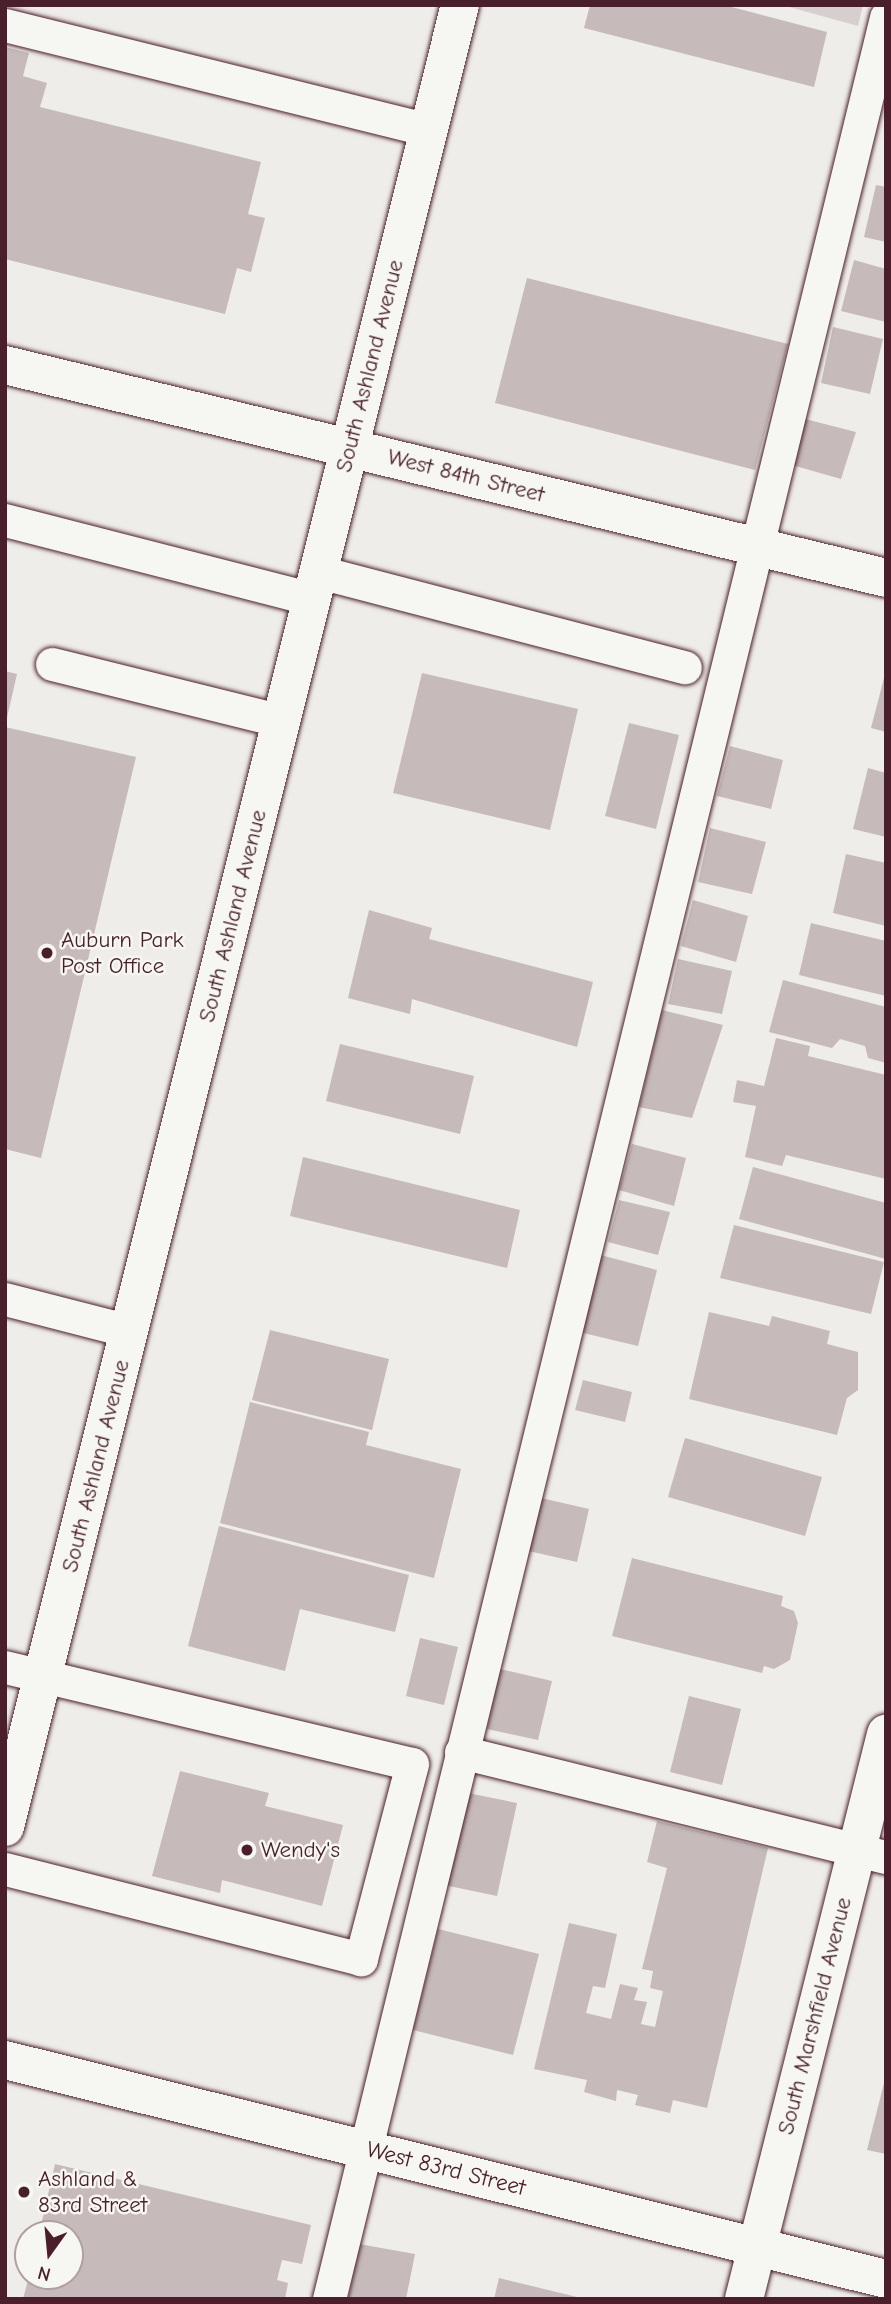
<!DOCTYPE html>
<html>
<head>
<meta charset="utf-8">
<style>
	body { margin:0 }
	#map { position:relative; width:891px; height:2304px; overflow:hidden; background:#efedea; font-family:"Comic Neue",sans-serif }
	div>[style] { position:absolute }
	.green>* { inset:0; background:#d7cfce }
	.building>* { inset:0; background:#c6babb }
	.roads { filter:drop-shadow(0 0 2px #4a1f2b) drop-shadow(0 0 2px #4a1f2b) }
	.service>* { height:33px; margin:-16.5px; padding:0 16.5px; transform-origin:16.5px; border-radius:16.5px; background:#f6f6f2 }
	.minor>* { height:38px; margin:-19px; padding:0 19px; transform-origin:19px; border-radius:19px; background:#f6f6f2 }
	.tertiary>* { height:38px; margin:-19px; padding:0 19px; transform-origin:19px; border-radius:19px; background:#f6f6f2 }
	.secondary>* { height:38px; margin:-19px; padding:0 19px; transform-origin:19px; border-radius:19px; background:#f6f6f2 }
	.dots>* { width:19px; height:19px; translate:-50% -50%; box-sizing:border-box; border:4px solid #f6f6f2; border-radius:50% }
	span { translate:-50% -50%; white-space:nowrap; text-align:center; line-height:1.15; -webkit-text-stroke:5px #f6f6f2; paint-order:stroke }
	.street-label { font-size:23px; color:#4a1f2b }
	.poi-label { font-size:23px; color:#4a1f2b }
	.left { translate:0 -50%; text-align:left }
	.frame { position:absolute; inset:0; border:7px solid #4a1f2b; pointer-events:none }
	.north { position:absolute; left:14px; top:2220px; width:70px; height:70px; box-sizing:border-box; background:#f6f6f2; border:2px solid #b1a0a2; border-radius:50%; rotate:195deg; font-size:19px; font-weight:700; line-height:28px; text-align:center; color:#4a1f2b }
	.north::after { content:''; display:block; margin:auto; width:24px; height:32px; background:#4a1f2b; clip-path:polygon(50% 0,100% 100%,50% 72%,0 100%) }
</style>
</head>
<body>
<div id="map">
	<div class="green">
		<i style="clip-path:polygon(782px 5px,863px 5px,858px 26px)"></i>
	</div>
	<div class="building">
		<i style="clip-path:polygon(590px 5px,724px 5px,827px 32px,814px 87px,584px 28px)"></i>
		<i style="clip-path:polygon(5px 47px,29px 53px,23px 76px,47px 83px,40px 107px,261px 162px,248px 214px,265px 218px,251px 272px,237px 268px,225px 314px,5px 259px)"></i>
		<i style="clip-path:polygon(876px 185px,886px 187px,886px 242px,864px 237px)"></i>
		<i style="clip-path:polygon(854px 260px,886px 269px,886px 322px,841px 311px)"></i>
		<i style="clip-path:polygon(527px 278px,788px 344px,755px 470px,495px 403px)"></i>
		<i style="clip-path:polygon(833px 327px,883px 339px,870px 394px,821px 383px)"></i>
		<i style="clip-path:polygon(805px 419px,856px 432px,841px 479px,792px 465px)"></i>
		<i style="clip-path:polygon(5px 671px,17px 674px,6px 722px,5px 722px)"></i>
		<i style="clip-path:polygon(422px 673px,578px 709px,550px 830px,393px 793px)"></i>
		<i style="clip-path:polygon(885px 674px,886px 674px,886px 732px,871px 728px)"></i>
		<i style="clip-path:polygon(629px 723px,679px 735px,656px 829px,605px 816px)"></i>
		<i style="clip-path:polygon(5px 727px,136px 757px,41px 1158px,5px 1149px)"></i>
		<i style="clip-path:polygon(730px 746px,783px 760px,771px 809px,717px 796px)"></i>
		<i style="clip-path:polygon(868px 768px,886px 773px,886px 837px,853px 829px)"></i>
		<i style="clip-path:polygon(710px 828px,766px 842px,752px 894px,698px 882px)"></i>
		<i style="clip-path:polygon(846px 854px,886px 863px,886px 926px,833px 913px)"></i>
		<i style="clip-path:polygon(693px 900px,748px 916px,736px 962px,681px 946px)"></i>
		<i style="clip-path:polygon(369px 910px,432px 928px,429px 939px,593px 982px,577px 1047px,412px 999px,410px 1014px,348px 998px)"></i>
		<i style="clip-path:polygon(811px 923px,886px 941px,886px 996px,799px 975px)"></i>
		<i style="clip-path:polygon(678px 959px,732px 971px,722px 1014px,668px 1004px)"></i>
		<i style="clip-path:polygon(783px 980px,886px 1007px,886px 1063px,868px 1058px,865px 1046px,840px 1039px,832px 1048px,769px 1032px)"></i>
		<i style="clip-path:polygon(662px 1010px,723px 1025px,692px 1118px,639px 1107px)"></i>
		<i style="clip-path:polygon(776px 1038px,810px 1046px,808px 1056px,886px 1075px,886px 1179px,786px 1155px,782px 1166px,745px 1157px,756px 1106px,733px 1102px,737px 1080px,764px 1086px)"></i>
		<i style="clip-path:polygon(340px 1044px,474px 1076px,460px 1134px,326px 1101px)"></i>
		<i style="clip-path:polygon(632px 1144px,686px 1158px,674px 1206px,619px 1190px)"></i>
		<i style="clip-path:polygon(303px 1157px,520px 1210px,507px 1268px,290px 1216px)"></i>
		<i style="clip-path:polygon(753px 1167px,886px 1203px,886px 1259px,739px 1219px)"></i>
		<i style="clip-path:polygon(619px 1200px,670px 1212px,658px 1255px,608px 1242px)"></i>
		<i style="clip-path:polygon(734px 1225px,884px 1262px,871px 1314px,720px 1278px)"></i>
		<i style="clip-path:polygon(597px 1254px,657px 1270px,638px 1346px,579px 1332px)"></i>
		<i style="clip-path:polygon(709px 1312px,769px 1326px,772px 1316px,830px 1331px,827px 1344px,858px 1352px,858px 1390px,847px 1398px,837px 1435px,689px 1399px)"></i>
		<i style="clip-path:polygon(270px 1330px,389px 1359px,372px 1430px,252px 1400px)"></i>
		<i style="clip-path:polygon(583px 1380px,632px 1392px,625px 1422px,575px 1410px)"></i>
		<i style="clip-path:polygon(250px 1402px,369px 1432px,366px 1445px,461px 1469px,434px 1578px,220px 1523px)"></i>
		<i style="clip-path:polygon(685px 1438px,822px 1477px,805px 1536px,668px 1497px)"></i>
		<i style="clip-path:polygon(537px 1497px,589px 1509px,577px 1562px,524px 1550px)"></i>
		<i style="clip-path:polygon(219px 1526px,409px 1575px,395px 1632px,300px 1609px,285px 1671px,188px 1646px)"></i>
		<i style="clip-path:polygon(632px 1558px,783px 1596px,781px 1606px,794px 1611px,798px 1623px,790px 1660px,774px 1669px,764px 1666px,762px 1673px,612px 1636px)"></i>
		<i style="clip-path:polygon(420px 1638px,458px 1647px,444px 1705px,406px 1696px)"></i>
		<i style="clip-path:polygon(500px 1669px,552px 1681px,538px 1740px,487px 1729px)"></i>
		<i style="clip-path:polygon(689px 1696px,741px 1709px,722px 1785px,670px 1772px)"></i>
		<i style="clip-path:polygon(180px 1771px,269px 1793px,265px 1806px,343px 1825px,322px 1906px,222px 1880px,220px 1893px,152px 1876px)"></i>
		<i style="clip-path:polygon(463px 1792px,517px 1803px,497px 1896px,444px 1885px)"></i>
		<i style="clip-path:polygon(657px 1821px,768px 1848px,707px 2108px,673px 2100px,670px 2113px,635px 2105px,638px 2095px,617px 2090px,616px 2101px,584px 2092px,587px 2080px,534px 2069px,569px 1923px,617px 1934px,605px 1988px,593px 1986px,586px 2013px,611px 2019px,620px 1984px,638px 1988px,634px 2000px,647px 2002px,641px 2024px,655px 2027px,663px 1991px,650px 1988px,653px 1971px,642px 1969px,667px 1868px,647px 1862px)"></i>
		<i style="clip-path:polygon(438px 1929px,539px 1954px,513px 2055px,413px 2030px)"></i>
		<i style="clip-path:polygon(885px 2079px,886px 2079px,886px 2154px,867px 2150px)"></i>
		<i style="clip-path:polygon(55px 2164px,311px 2225px,302px 2264px,282px 2260px,277px 2280px,288px 2283px,285px 2299px,23px 2299px,29px 2276px,70px 2276px,70px 2234px,39px 2234px)"></i>
		<i style="clip-path:polygon(359px 2244px,415px 2254px,406px 2299px,348px 2299px)"></i>
		<i style="clip-path:polygon(499px 2278px,581px 2298px,581px 2299px,494px 2299px)"></i>
	</div>
	<div class="roads">
		<div class="service">
			<i style="left:5px;top:25px;width:437px;rotate:13.9deg"></i>
			<i style="left:5px;top:520px;width:317px;rotate:14.4deg"></i>
			<i style="left:319px;top:572px;width:378px;rotate:14.6deg"></i>
			<i style="left:52px;top:664px;width:237px;rotate:13.9deg"></i>
			<i style="left:5px;top:1299px;width:129px;rotate:14.4deg"></i>
			<i style="left:5px;top:1667px;width:418px;rotate:13.4deg"></i>
			<i style="left:412px;top:1764px;width:202px;rotate:104.7deg"></i>
			<i style="left:361px;top:1959px;width:367px;rotate:-165.8deg"></i>
			<i style="left:461px;top:1752px;width:438px;rotate:13.9deg"></i>
			<i style="left:329px;top:2299px;width:2349px;rotate:-76.28deg"></i>
		</div>
		<div class="minor">
			<i style="left:5px;top:365px;width:906px;rotate:13.59deg"></i>
			<i style="left:744px;top:2299px;width:583px;rotate:-75.89deg"></i>
		</div>
		<div class="tertiary">
			<i style="left:5px;top:2060px;width:908px;rotate:13.96deg"></i>
		</div>
		<div class="secondary">
			<i style="left:5px;top:1827px;width:1878px;rotate:-75.98deg"></i>
		</div>
	</div>
	<div class="dots">
		<i style="left:47px;top:953px;background:#4a1f2b"></i>
		<i style="left:247px;top:1850px;background:#4a1f2b"></i>
		<i style="left:24px;top:2192px;background:#4a1f2b"></i>
	</div>
	<div class="street-label">
		<span style="left:370px;top:366px;rotate:-76deg">South Ashland Avenue</span>
		<span style="left:466px;top:476px;rotate:14deg">West 84th Street</span>
		<span style="left:233px;top:916px;rotate:-76deg">South Ashland Avenue</span>
		<span style="left:96px;top:1466px;rotate:-76deg">South Ashland Avenue</span>
		<span style="left:815px;top:2016px;rotate:-76deg">South Marshfield Avenue</span>
		<span style="left:446px;top:2169px;rotate:14deg">West 83rd Street</span>
	</div>
	<div class="poi-label">
		<span class="left" style="left:61px;top:953px">Auburn Park<br>Post Office</span>
		<span class="left" style="left:261px;top:1850px">Wendy's</span>
		<span class="left" style="left:38px;top:2192px">Ashland &amp;<br>83rd Street</span>
	</div>
	<div class="frame"></div>
	<div class="north">N</div>
</div>
</body>
</html>
